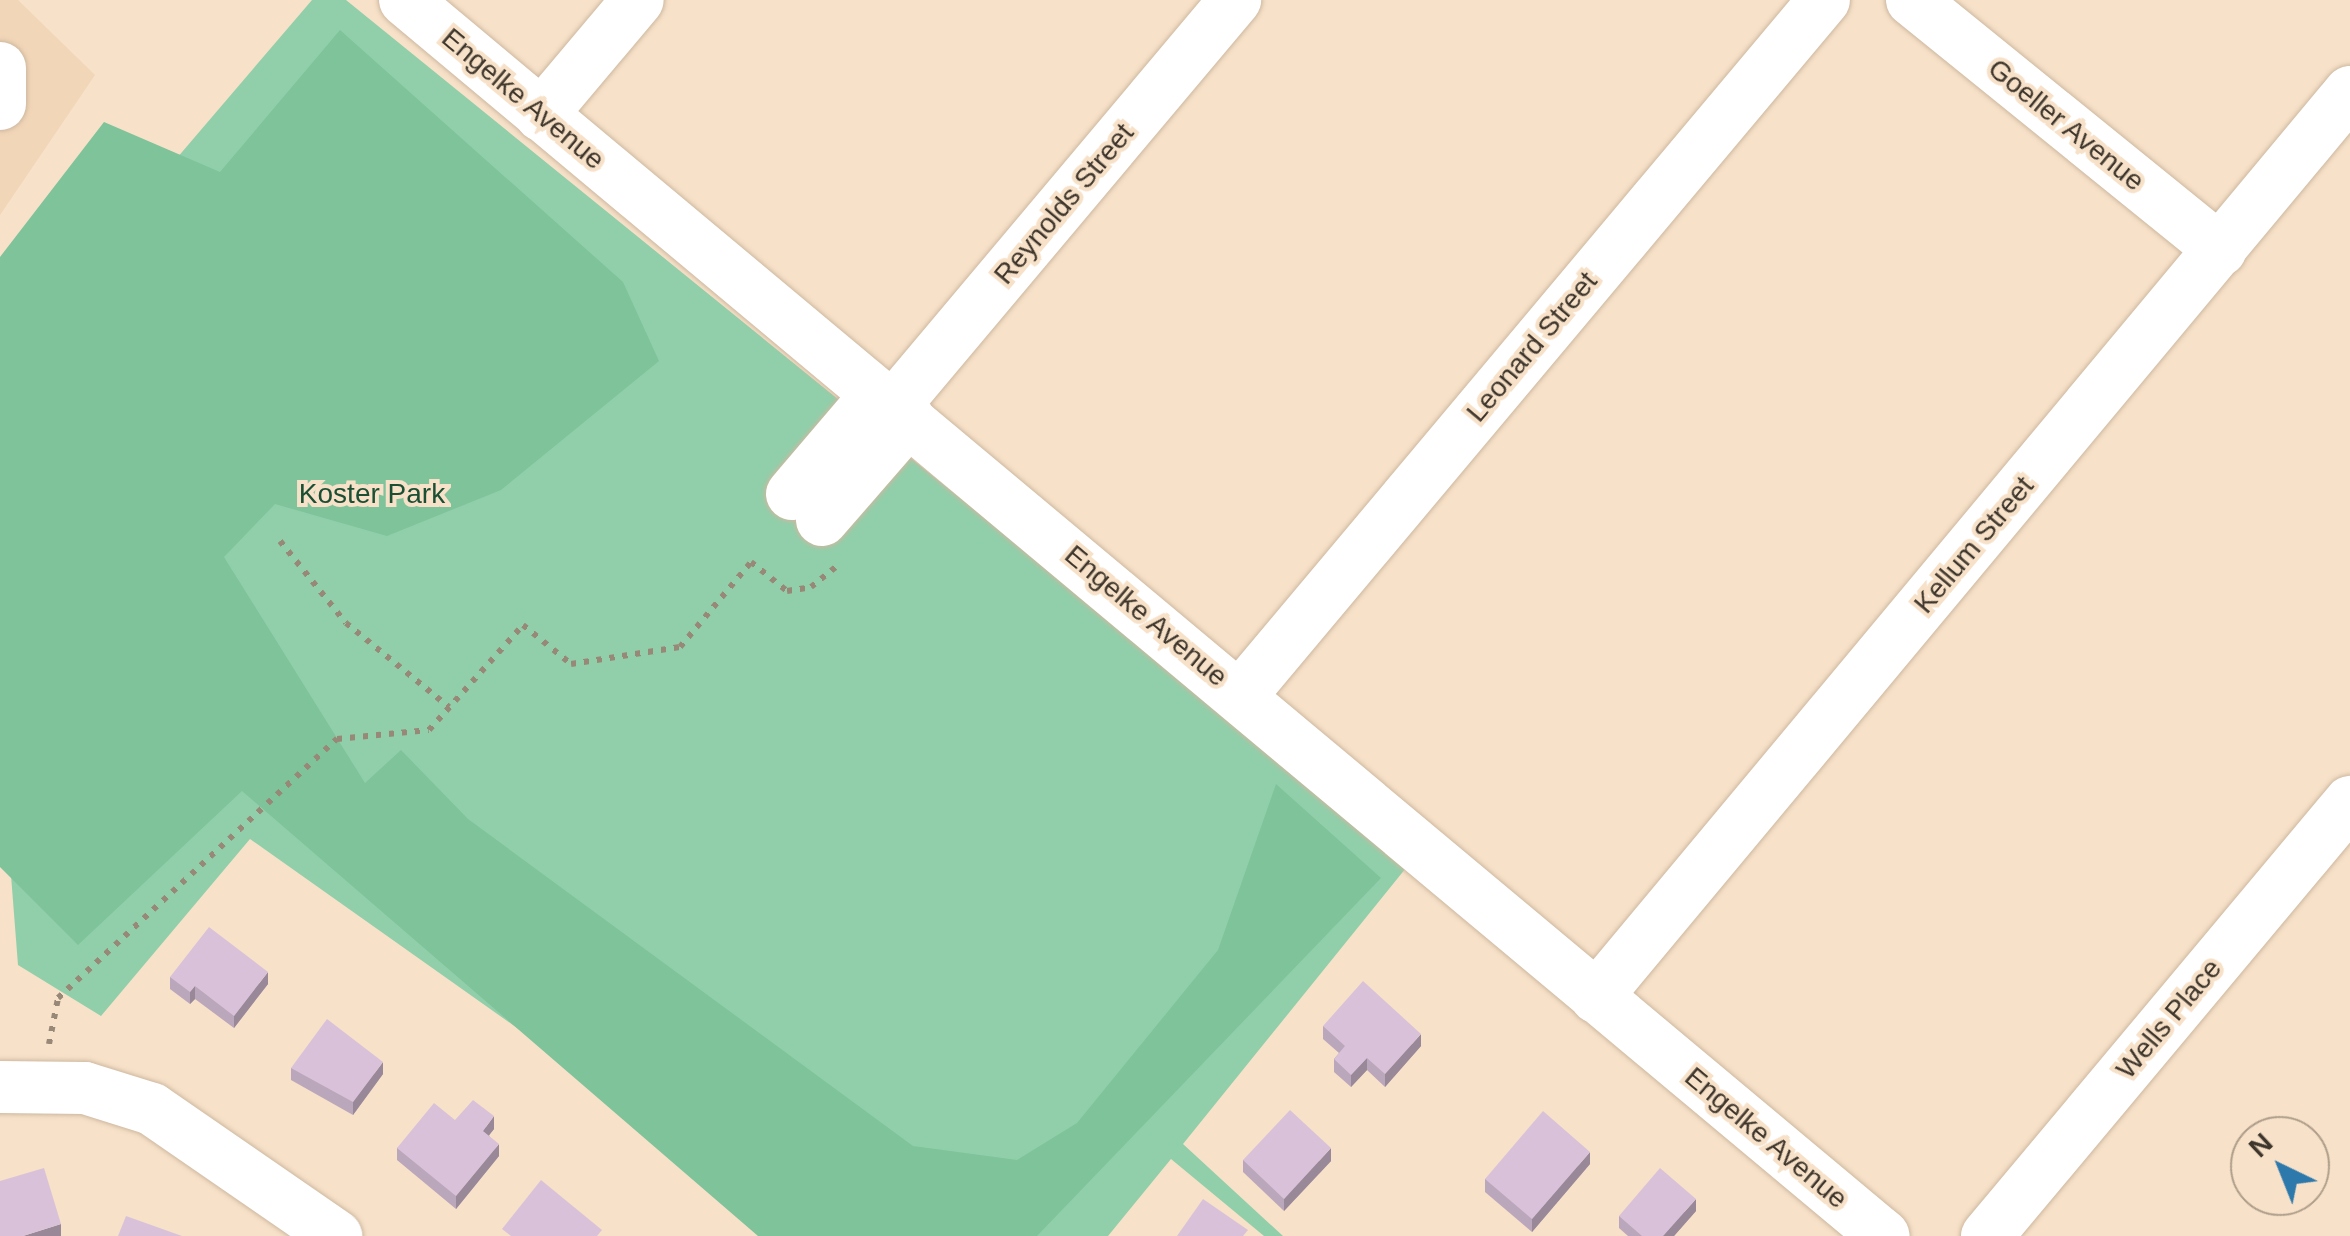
<!DOCTYPE html>
<html>
<head>
<meta charset="utf-8">
<style>
	body { margin:0 }
	#map { position:relative; width:2350px; height:1236px; overflow:hidden; background:#f7e1c8; font-family:Helvetica,sans-serif }
	div>[style] { position:absolute }
	.built>* { inset:0; background:#f2d6b8 }
	.green>* { inset:0; background:#91cfaa }
	.forest>* { inset:0; background:#7ec39a }
	.path>* { height:6px; margin-top:-3px; transform-origin:0; background:repeating-linear-gradient(90deg,#978877 0 5px,transparent 0 13px) }
	.roads { filter:drop-shadow(0 0 2px #cdb8a0) drop-shadow(0 0 2px #cdb8a0) }
	.minor>* { height:52px; margin:-26px; padding:0 26px; transform-origin:26px; border-radius:26px; background:#fff }
	.wall>* { inset:0; background:#bba7bb }
	.shaded-wall>* { inset:0; background:#988898 }
	.building>* { inset:0; background:#d9c2d9 }
	span { translate:-50% -50%; white-space:nowrap; text-align:center; line-height:1.15; -webkit-text-stroke:8px #f7e1c8; paint-order:stroke }
	.street-label { font-size:28px; color:#3e362c }
	.park-label { font-size:28px; color:#1a4f33 }
	.north { position:absolute; left:2230px; top:1116px; width:100px; height:100px; box-sizing:border-box; background:#f7e1c8; border:2px solid #ad9d8a; border-radius:50%; rotate:317deg; font-size:28px; font-weight:700; line-height:40px; text-align:center; color:#3e362c }
	.north::after { content:''; display:block; margin:auto; width:35px; height:45px; background:#2e79ac; clip-path:polygon(50% 0,100% 100%,50% 72%,0 100%) }
</style>
</head>
<body>
<div id="map">
	<div class="built">
		<i style="clip-path:polygon(0 0,18px 0,95px 75px,0 215px)"></i>
	</div>
	<div class="green">
		<i style="clip-path:polygon(312px 0,346px 0,1410px 863px,1183px 1144px,1283px 1236px,1264px 1236px,1171px 1159px,1108px 1236px,811px 1236px,250px 839px,101px 1016px,18px 965px,0 734px,0 365px)"></i>
	</div>
	<div class="forest">
		<i style="clip-path:polygon(340px 30px,623px 282px,659px 361px,501px 490px,387px 536px,275px 504px,224px 557px,365px 783px,401px 750px,468px 819px,913px 1146px,1017px 1160px,1077px 1123px,1218px 950px,1276px 784px,1381px 878px,1037px 1236px,758px 1236px,242px 791px,78px 945px,0 867px,0 257px,104px 122px,220px 172px)"></i>
	</div>
	<div class="path">
		<i style="left:280px;top:541px;width:105px;rotate:51.2deg"></i>
		<i style="left:346px;top:623px;width:133px;rotate:39.2deg"></i>
		<i style="left:49px;top:1044px;width:47px;rotate:-78.9deg"></i>
		<i style="left:58px;top:998px;width:381px;rotate:-42.9deg"></i>
		<i style="left:337px;top:739px;width:92px;rotate:-5.6deg"></i>
		<i style="left:429px;top:730px;width:141px;rotate:-48.2deg"></i>
		<i style="left:523px;top:625px;width:62px;rotate:39.1deg"></i>
		<i style="left:571px;top:664px;width:110px;rotate:-8.9deg"></i>
		<i style="left:680px;top:647px;width:111px;rotate:-50.1deg"></i>
		<i style="left:751px;top:562px;width:46px;rotate:38.9deg"></i>
		<i style="left:787px;top:591px;width:24px;rotate:-9deg"></i>
		<i style="left:811px;top:587px;width:38px;rotate:-39deg"></i>
	</div>
	<div class="roads">
		<div class="minor">
			<i style="left:405px;top:0;width:1927px;rotate:39.89deg"></i>
			<i style="left:1912px;top:0;width:397px;rotate:39deg"></i>
			<i style="left:0;top:68px;width:36px;rotate:90deg"></i>
			<i style="left:541px;top:115px;width:150px;rotate:-49.9deg"></i>
			<i style="left:893px;top:407px;width:532px;rotate:-49.96deg"></i>
			<i style="left:792px;top:494px;width:131px;rotate:-49.6deg"></i>
			<i style="left:822px;top:520px;width:133px;rotate:-49deg"></i>
			<i style="left:1241px;top:695px;width:907px;rotate:-50.01deg"></i>
			<i style="left:1596px;top:997px;width:1178px;rotate:-50.2deg"></i>
			<i style="left:0;top:1087px;width:85px;rotate:0.7deg"></i>
			<i style="left:85px;top:1088px;width:70px;rotate:17.4deg"></i>
			<i style="left:152px;top:1109px;width:224px;rotate:34.6deg"></i>
			<i style="left:1987px;top:1236px;width:566px;rotate:-50.09deg"></i>
		</div>
	</div>
	<div class="wall">
		<i style="clip-path:polygon(170px 977px,268px 984px,234px 1028px,195px 999px,190px 1004px,170px 989px)"></i>
		<i style="clip-path:polygon(1323px 1026px,1421px 1046px,1385px 1087px,1367px 1070px,1351px 1087px,1334px 1072px,1334px 1059px,1339px 1053px,1323px 1039px)"></i>
		<i style="clip-path:polygon(291px 1068px,383px 1074px,353px 1115px,291px 1080px)"></i>
		<i style="clip-path:polygon(455px 1120px,494px 1129px,489px 1135px,499px 1156px,456px 1209px,397px 1160px,397px 1148px)"></i>
		<i style="clip-path:polygon(1243px 1160px,1331px 1161px,1284px 1211px,1243px 1172px)"></i>
		<i style="clip-path:polygon(1590px 1164px,1532px 1232px,1485px 1192px,1485px 1179px)"></i>
		<i style="clip-path:polygon(1696px 1211px,1674px 1236px,1628px 1236px,1619px 1228px,1619px 1216px)"></i>
	</div>
	<div class="shaded-wall">
		<i style="clip-path:polygon(268px 972px,268px 984px,234px 1028px,234px 1016px)"></i>
		<i style="clip-path:polygon(195px 986px,195px 999px,190px 1004px,190px 992px)"></i>
		<i style="clip-path:polygon(1421px 1034px,1421px 1046px,1385px 1087px,1385px 1074px)"></i>
		<i style="clip-path:polygon(1367px 1058px,1367px 1070px,1351px 1087px,1351px 1075px)"></i>
		<i style="clip-path:polygon(383px 1062px,383px 1074px,353px 1115px,353px 1102px)"></i>
		<i style="clip-path:polygon(494px 1116px,494px 1129px,483px 1143px,483px 1131px)"></i>
		<i style="clip-path:polygon(499px 1144px,499px 1156px,456px 1209px,456px 1196px)"></i>
		<i style="clip-path:polygon(1331px 1148px,1331px 1161px,1284px 1211px,1284px 1199px)"></i>
		<i style="clip-path:polygon(1590px 1152px,1590px 1164px,1532px 1232px,1532px 1219px)"></i>
		<i style="clip-path:polygon(1696px 1199px,1696px 1211px,1674px 1236px,1663px 1236px)"></i>
		<i style="clip-path:polygon(61px 1224px,61px 1236px,23px 1236px)"></i>
	</div>
	<div class="building">
		<i style="clip-path:polygon(209px 927px,268px 972px,234px 1016px,195px 986px,190px 992px,170px 977px)"></i>
		<i style="clip-path:polygon(1363px 981px,1421px 1034px,1385px 1074px,1367px 1058px,1351px 1075px,1334px 1059px,1345px 1046px,1323px 1026px)"></i>
		<i style="clip-path:polygon(327px 1019px,383px 1062px,353px 1102px,291px 1068px)"></i>
		<i style="clip-path:polygon(473px 1100px,494px 1116px,483px 1131px,499px 1144px,456px 1196px,397px 1148px,434px 1103px,455px 1120px)"></i>
		<i style="clip-path:polygon(1290px 1110px,1331px 1148px,1284px 1199px,1243px 1160px)"></i>
		<i style="clip-path:polygon(1543px 1111px,1590px 1152px,1532px 1219px,1485px 1179px)"></i>
		<i style="clip-path:polygon(44px 1168px,61px 1224px,23px 1236px,0 1236px,0 1181px)"></i>
		<i style="clip-path:polygon(1660px 1168px,1696px 1199px,1663px 1236px,1642px 1236px,1619px 1216px)"></i>
		<i style="clip-path:polygon(541px 1180px,602px 1230px,597px 1236px,511px 1236px,502px 1229px)"></i>
		<i style="clip-path:polygon(1203px 1199px,1248px 1230px,1243px 1236px,1177px 1236px)"></i>
		<i style="clip-path:polygon(126px 1216px,182px 1236px,118px 1236px)"></i>
	</div>
	<div class="street-label">
		<span style="left:523px;top:99px;rotate:40deg">Engelke Avenue</span>
		<span style="left:2066px;top:125px;rotate:39deg">Goeller Avenue</span>
		<span style="left:1064px;top:204px;rotate:-50deg">Reynolds Street</span>
		<span style="left:1532px;top:347px;rotate:-50deg">Leonard Street</span>
		<span style="left:1974px;top:545px;rotate:-50deg">Kellum Street</span>
		<span style="left:1146px;top:616px;rotate:40deg">Engelke Avenue</span>
		<span style="left:2169px;top:1019px;rotate:-50deg">Wells Place</span>
		<span style="left:1766px;top:1138px;rotate:40deg">Engelke Avenue</span>
	</div>
	<div class="park-label">
		<span style="left:372px;top:494px">Koster Park</span>
	</div>
	<div class="north">N</div>
</div>
</body>
</html>
